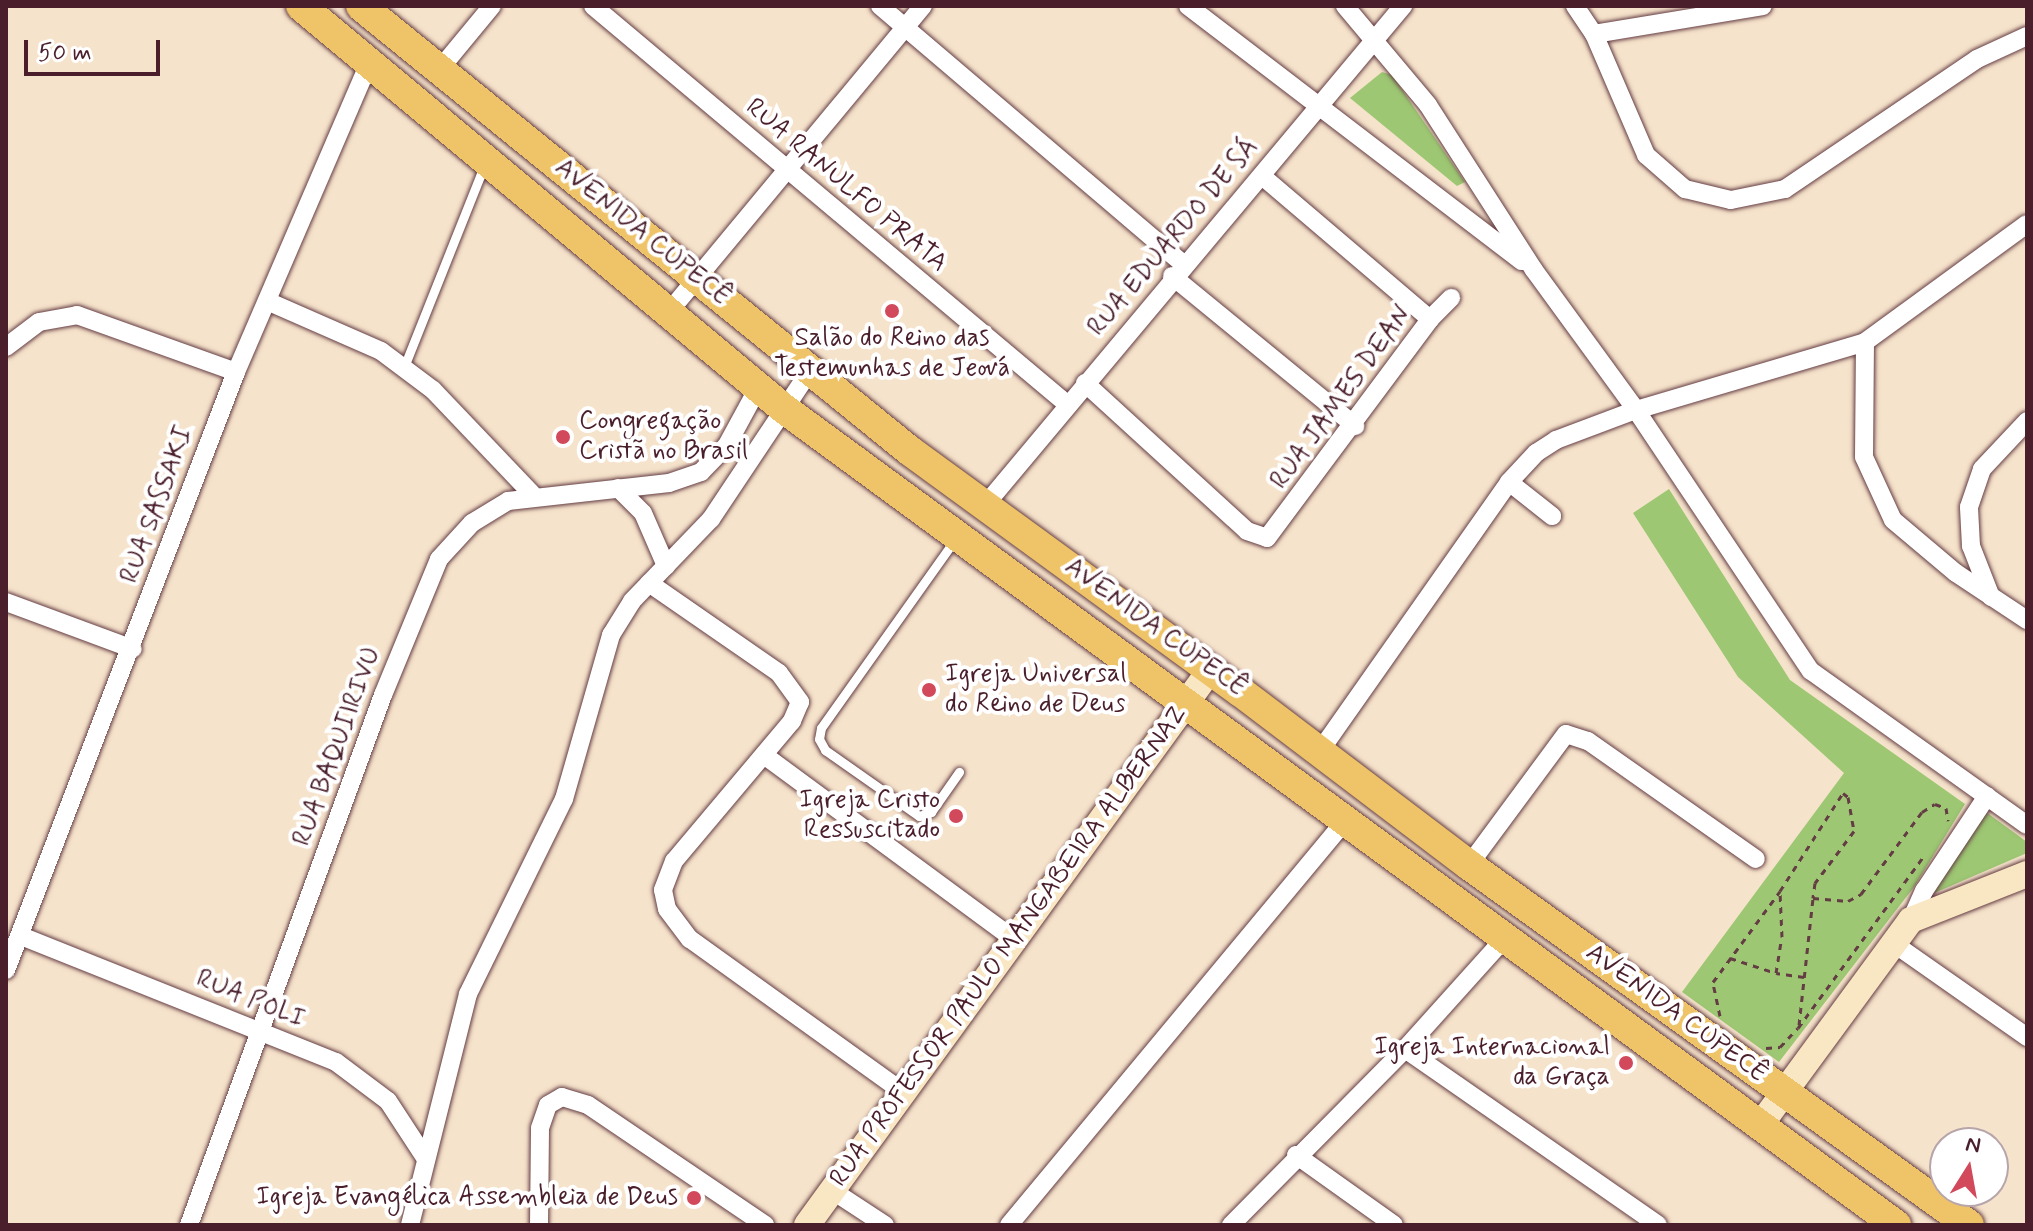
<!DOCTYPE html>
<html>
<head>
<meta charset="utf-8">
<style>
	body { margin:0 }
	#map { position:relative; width:2033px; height:1231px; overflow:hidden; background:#f6e3cb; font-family:Mynerve,sans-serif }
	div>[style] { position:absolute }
	.green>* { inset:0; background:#9dc773 }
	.path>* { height:3px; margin-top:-1.5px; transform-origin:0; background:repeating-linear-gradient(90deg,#643c43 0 6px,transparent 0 12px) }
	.roads { filter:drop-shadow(0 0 2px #643c43) drop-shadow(0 0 2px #643c43) }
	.lane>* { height:9px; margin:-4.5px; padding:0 4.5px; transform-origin:4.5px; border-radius:4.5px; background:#fff }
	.street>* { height:18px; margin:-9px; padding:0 9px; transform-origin:9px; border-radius:9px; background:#fff }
	.secondary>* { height:26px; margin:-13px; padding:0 13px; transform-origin:13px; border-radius:13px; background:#f9e7c3 }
	.primary>* { height:30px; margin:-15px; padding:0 15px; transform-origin:15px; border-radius:15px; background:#efc469 }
	.dots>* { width:22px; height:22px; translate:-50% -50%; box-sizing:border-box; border:4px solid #fff; border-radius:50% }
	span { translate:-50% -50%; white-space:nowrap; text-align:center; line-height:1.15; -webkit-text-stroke:8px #fff; paint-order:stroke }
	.street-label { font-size:26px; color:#4a1f2b }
	.poi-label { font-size:26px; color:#4a1f2b }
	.left { translate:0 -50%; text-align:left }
	.right { translate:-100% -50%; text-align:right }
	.frame { position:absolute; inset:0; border:8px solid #4a1f2b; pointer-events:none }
	.north { position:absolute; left:1929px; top:1127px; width:80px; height:80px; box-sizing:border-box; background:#fff; border:2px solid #b7a5aa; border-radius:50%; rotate:11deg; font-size:22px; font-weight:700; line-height:32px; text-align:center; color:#4a1f2b }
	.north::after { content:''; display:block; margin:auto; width:28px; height:36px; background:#d1495b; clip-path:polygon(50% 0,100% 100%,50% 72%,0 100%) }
	.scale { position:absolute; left:24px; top:40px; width:136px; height:36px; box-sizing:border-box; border:4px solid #4a1f2b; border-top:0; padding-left:10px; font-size:24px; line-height:28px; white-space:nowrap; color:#4a1f2b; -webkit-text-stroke:6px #fff; paint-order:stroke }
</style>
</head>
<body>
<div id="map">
	<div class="green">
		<i style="clip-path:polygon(1382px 72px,1392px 75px,1465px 182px,1457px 186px,1350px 98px)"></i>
		<i style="clip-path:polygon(1669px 489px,1790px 680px,1965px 804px,1914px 887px,1779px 1062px,1682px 992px,1844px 773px,1738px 677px,1633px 513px)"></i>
		<i style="clip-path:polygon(1986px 812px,2027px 842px,2027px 853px,1932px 894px)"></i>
	</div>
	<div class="path">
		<i style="left:1730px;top:958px;width:48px;rotate:18.1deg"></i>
		<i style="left:1804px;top:977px;width:28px;rotate:-172deg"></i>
		<i style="left:1776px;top:973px;width:36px;rotate:-81deg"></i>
		<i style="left:1782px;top:937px;width:46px;rotate:-92.5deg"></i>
		<i style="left:1780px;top:891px;width:117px;rotate:-57.3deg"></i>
		<i style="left:1843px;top:793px;width:6px;rotate:39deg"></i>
		<i style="left:1848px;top:797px;width:35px;rotate:80deg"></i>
		<i style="left:1854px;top:831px;width:65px;rotate:126.9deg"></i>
		<i style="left:1815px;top:883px;width:15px;rotate:98deg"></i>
		<i style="left:1813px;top:898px;width:35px;rotate:5deg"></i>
		<i style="left:1848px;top:901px;width:15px;rotate:-28deg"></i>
		<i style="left:1861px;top:894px;width:102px;rotate:-53.4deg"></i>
		<i style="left:1922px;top:812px;width:15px;rotate:-32deg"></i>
		<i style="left:1935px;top:804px;width:12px;rotate:20deg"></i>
		<i style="left:1946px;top:808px;width:13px;rotate:81deg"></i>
		<i style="left:1720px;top:1016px;width:35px;rotate:-102deg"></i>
		<i style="left:1713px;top:982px;width:113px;rotate:-53.6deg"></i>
		<i style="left:1799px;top:1025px;width:128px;rotate:-83.7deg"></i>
		<i style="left:1766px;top:1048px;width:14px;rotate:-4deg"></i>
		<i style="left:1780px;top:1047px;width:26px;rotate:-47deg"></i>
		<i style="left:1798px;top:1028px;width:212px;rotate:-53.8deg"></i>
	</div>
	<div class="roads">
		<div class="lane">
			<i style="left:404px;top:367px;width:216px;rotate:-68.3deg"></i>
			<i style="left:956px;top:538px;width:233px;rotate:125.4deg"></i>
			<i style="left:821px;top:728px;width:11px;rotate:100deg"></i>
			<i style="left:819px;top:739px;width:13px;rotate:61deg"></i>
			<i style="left:825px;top:750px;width:115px;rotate:35.1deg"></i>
			<i style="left:919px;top:816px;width:13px;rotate:-18deg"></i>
			<i style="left:931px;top:812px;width:49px;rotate:-55deg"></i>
		</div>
		<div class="street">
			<i style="left:593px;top:6px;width:619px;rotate:40.02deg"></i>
			<i style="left:880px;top:6px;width:398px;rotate:40.4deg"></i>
			<i style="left:1188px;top:6px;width:420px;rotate:37.4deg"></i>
			<i style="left:1345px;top:6px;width:129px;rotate:50deg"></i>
			<i style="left:1428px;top:105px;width:196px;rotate:57.3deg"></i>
			<i style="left:1534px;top:270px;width:173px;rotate:53.9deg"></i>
			<i style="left:1636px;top:410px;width:314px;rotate:56.2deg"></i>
			<i style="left:1811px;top:671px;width:265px;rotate:35.5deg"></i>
			<i style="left:1575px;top:6px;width:34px;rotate:56deg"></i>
			<i style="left:1594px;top:34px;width:132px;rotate:66.7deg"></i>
			<i style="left:1646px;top:155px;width:52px;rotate:41.1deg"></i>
			<i style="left:1685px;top:189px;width:47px;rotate:13.4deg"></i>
			<i style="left:1731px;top:200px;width:55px;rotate:-11.5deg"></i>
			<i style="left:1785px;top:189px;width:232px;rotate:-34.1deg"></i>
			<i style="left:1977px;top:59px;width:55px;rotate:-24.7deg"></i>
			<i style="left:1594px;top:34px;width:171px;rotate:-9.4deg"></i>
			<i style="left:439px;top:70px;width:83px;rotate:-50.4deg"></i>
			<i style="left:1262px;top:176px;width:221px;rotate:40.4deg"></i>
			<i style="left:1172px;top:276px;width:237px;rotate:39.3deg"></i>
			<i style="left:267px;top:301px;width:124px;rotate:23.7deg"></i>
			<i style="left:381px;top:351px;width:65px;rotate:36.9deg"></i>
			<i style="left:433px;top:390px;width:144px;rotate:46.4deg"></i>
			<i style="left:668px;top:313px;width:399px;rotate:-50.3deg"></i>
			<i style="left:1865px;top:342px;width:115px;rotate:90.5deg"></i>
			<i style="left:1864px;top:457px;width:69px;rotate:65.3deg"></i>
			<i style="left:1893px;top:520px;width:82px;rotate:40.1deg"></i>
			<i style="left:1956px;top:573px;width:85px;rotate:33.5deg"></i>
			<i style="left:6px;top:347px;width:41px;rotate:-37.1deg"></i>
			<i style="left:39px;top:322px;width:39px;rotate:-10deg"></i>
			<i style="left:77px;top:315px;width:169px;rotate:19.7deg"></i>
			<i style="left:1085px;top:383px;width:219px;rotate:42.4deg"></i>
			<i style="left:1247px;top:531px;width:21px;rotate:19deg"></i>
			<i style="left:1267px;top:538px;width:273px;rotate:-53.3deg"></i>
			<i style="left:1430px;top:319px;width:30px;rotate:-45deg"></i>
			<i style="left:1509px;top:482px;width:55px;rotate:38.3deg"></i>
			<i style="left:618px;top:488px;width:35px;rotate:45deg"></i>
			<i style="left:643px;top:513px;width:58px;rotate:66.5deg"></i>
			<i style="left:986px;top:504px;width:650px;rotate:-50.06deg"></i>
			<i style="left:649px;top:583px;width:158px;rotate:34.7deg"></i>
			<i style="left:779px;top:673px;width:36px;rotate:54deg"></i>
			<i style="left:800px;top:702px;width:21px;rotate:113deg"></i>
			<i style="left:792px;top:721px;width:183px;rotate:130.1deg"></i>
			<i style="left:674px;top:861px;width:31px;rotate:111deg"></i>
			<i style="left:663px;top:890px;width:19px;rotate:78deg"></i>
			<i style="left:667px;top:909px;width:38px;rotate:53deg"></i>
			<i style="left:690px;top:939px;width:266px;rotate:35.7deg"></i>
			<i style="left:1991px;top:597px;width:55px;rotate:-111.4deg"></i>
			<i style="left:1971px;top:546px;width:39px;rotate:-93deg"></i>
			<i style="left:1969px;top:507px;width:40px;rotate:-71.1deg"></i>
			<i style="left:1982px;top:469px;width:66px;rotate:-46.8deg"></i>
			<i style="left:6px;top:602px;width:135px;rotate:20.3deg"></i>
			<i style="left:1320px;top:751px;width:329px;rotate:-54.9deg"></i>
			<i style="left:1509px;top:482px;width:40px;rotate:-47deg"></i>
			<i style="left:1536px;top:453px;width:24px;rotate:-33deg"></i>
			<i style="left:1556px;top:440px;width:85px;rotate:-20.6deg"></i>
			<i style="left:1636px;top:410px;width:239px;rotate:-16.5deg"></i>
			<i style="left:1865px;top:342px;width:200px;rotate:-36.1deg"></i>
			<i style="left:764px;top:755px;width:312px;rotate:36.4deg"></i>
			<i style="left:1469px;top:865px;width:163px;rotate:-53.5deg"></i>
			<i style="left:1566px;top:734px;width:23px;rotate:18deg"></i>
			<i style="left:1588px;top:741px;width:205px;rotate:35.1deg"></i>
			<i style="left:1911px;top:920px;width:32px;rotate:-66deg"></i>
			<i style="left:1924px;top:891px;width:114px;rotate:-56.4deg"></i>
			<i style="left:21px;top:936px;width:339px;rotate:21.8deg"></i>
			<i style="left:336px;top:1062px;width:65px;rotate:36.9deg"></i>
			<i style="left:388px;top:1101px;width:69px;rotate:56.8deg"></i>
			<i style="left:1893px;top:943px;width:164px;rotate:35deg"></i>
			<i style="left:6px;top:970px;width:641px;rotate:-68.96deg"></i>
			<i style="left:236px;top:372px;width:336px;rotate:-66.7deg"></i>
			<i style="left:1405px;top:1049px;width:308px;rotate:34.8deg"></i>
			<i style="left:1296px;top:1155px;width:120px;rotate:35.5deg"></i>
			<i style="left:833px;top:1191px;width:62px;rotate:33.2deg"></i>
			<i style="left:189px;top:1225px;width:564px;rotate:-69.9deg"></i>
			<i style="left:383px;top:695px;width:147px;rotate:-67.6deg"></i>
			<i style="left:439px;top:559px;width:49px;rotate:-47.5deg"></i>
			<i style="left:472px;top:523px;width:42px;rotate:-31.4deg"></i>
			<i style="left:508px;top:501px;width:162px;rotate:-6.4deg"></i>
			<i style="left:669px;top:483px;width:34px;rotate:-19deg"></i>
			<i style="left:701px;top:472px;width:37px;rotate:-46deg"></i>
			<i style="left:727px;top:445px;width:65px;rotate:-61.5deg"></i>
			<i style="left:410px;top:1225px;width:238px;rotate:-75.9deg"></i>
			<i style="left:468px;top:994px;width:217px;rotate:-63.8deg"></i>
			<i style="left:564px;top:799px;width:171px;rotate:-74deg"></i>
			<i style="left:611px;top:635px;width:40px;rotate:-58deg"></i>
			<i style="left:632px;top:601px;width:114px;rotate:-46.1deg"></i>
			<i style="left:711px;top:519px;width:177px;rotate:-56.3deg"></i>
			<i style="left:539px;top:1225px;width:97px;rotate:-89.4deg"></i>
			<i style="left:540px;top:1128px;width:24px;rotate:-71deg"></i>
			<i style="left:548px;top:1105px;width:16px;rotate:-30deg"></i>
			<i style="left:562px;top:1097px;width:27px;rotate:17deg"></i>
			<i style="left:588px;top:1105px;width:214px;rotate:34.1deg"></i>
			<i style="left:1009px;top:1225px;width:525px;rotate:-50.25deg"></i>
			<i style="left:1231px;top:1225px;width:247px;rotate:-45.3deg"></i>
			<i style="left:1405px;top:1049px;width:147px;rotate:-48deg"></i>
		</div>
		<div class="secondary">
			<i style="left:1761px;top:1124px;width:253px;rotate:-53.7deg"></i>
			<i style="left:1911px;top:920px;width:125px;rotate:-21.6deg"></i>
			<i style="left:807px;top:1225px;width:687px;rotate:-54deg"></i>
		</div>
		<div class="primary">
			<i style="left:301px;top:6px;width:628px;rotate:39.83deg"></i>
			<i style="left:783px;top:408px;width:1381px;rotate:36.28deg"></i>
			<i style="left:361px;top:6px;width:707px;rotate:39.03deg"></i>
			<i style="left:910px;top:451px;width:409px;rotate:36.1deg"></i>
			<i style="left:1241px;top:692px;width:286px;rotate:37.2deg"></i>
			<i style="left:1469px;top:865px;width:616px;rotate:35.75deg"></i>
		</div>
	</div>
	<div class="dots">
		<i style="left:892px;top:311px;background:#d1495b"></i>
		<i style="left:563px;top:437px;background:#d1495b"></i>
		<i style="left:929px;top:690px;background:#d1495b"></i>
		<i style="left:956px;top:816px;background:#d1495b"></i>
		<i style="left:1626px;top:1063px;background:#d1495b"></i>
		<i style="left:694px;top:1198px;background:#d1495b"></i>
	</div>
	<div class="street-label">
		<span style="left:846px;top:186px;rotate:40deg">RUA RANULFO PRATA</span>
		<span style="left:642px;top:233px;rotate:39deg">AVENIDA CUPECÊ</span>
		<span style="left:1174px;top:238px;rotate:-50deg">RUA EDUARDO DE SÁ</span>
		<span style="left:1342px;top:398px;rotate:-54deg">RUA JAMES DEAN</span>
		<span style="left:158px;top:505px;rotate:-70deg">RUA SASSAKI</span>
		<span style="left:1155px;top:628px;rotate:36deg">AVENIDA CUPECÊ</span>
		<span style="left:338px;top:747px;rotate:-70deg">RUA BAQUIIRIVU</span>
		<span style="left:1009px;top:947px;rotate:-54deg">RUA PROFESSOR PAULO MANGABEIRA ALBERNAZ</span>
		<span style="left:250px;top:1000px;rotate:22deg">RUA POLI</span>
		<span style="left:1676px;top:1014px;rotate:36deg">AVENIDA CUPECÊ</span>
	</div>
	<div class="poi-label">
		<span style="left:892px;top:354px">Salão do Reino das<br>Testemunhas de Jeová</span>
		<span class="left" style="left:579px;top:437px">Congregação<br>Cristã no Brasil</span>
		<span class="left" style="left:945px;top:690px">Igreja Universal<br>do Reino de Deus</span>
		<span class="right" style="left:940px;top:816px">Igreja Cristo<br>Ressuscitado</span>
		<span class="right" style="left:1610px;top:1063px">Igreja Internacional<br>da Graça</span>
		<span class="right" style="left:678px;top:1198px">Igreja Evangélica Assembleia de Deus</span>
	</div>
	<div class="frame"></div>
	<div class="north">N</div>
	<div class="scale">50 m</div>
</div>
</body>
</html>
